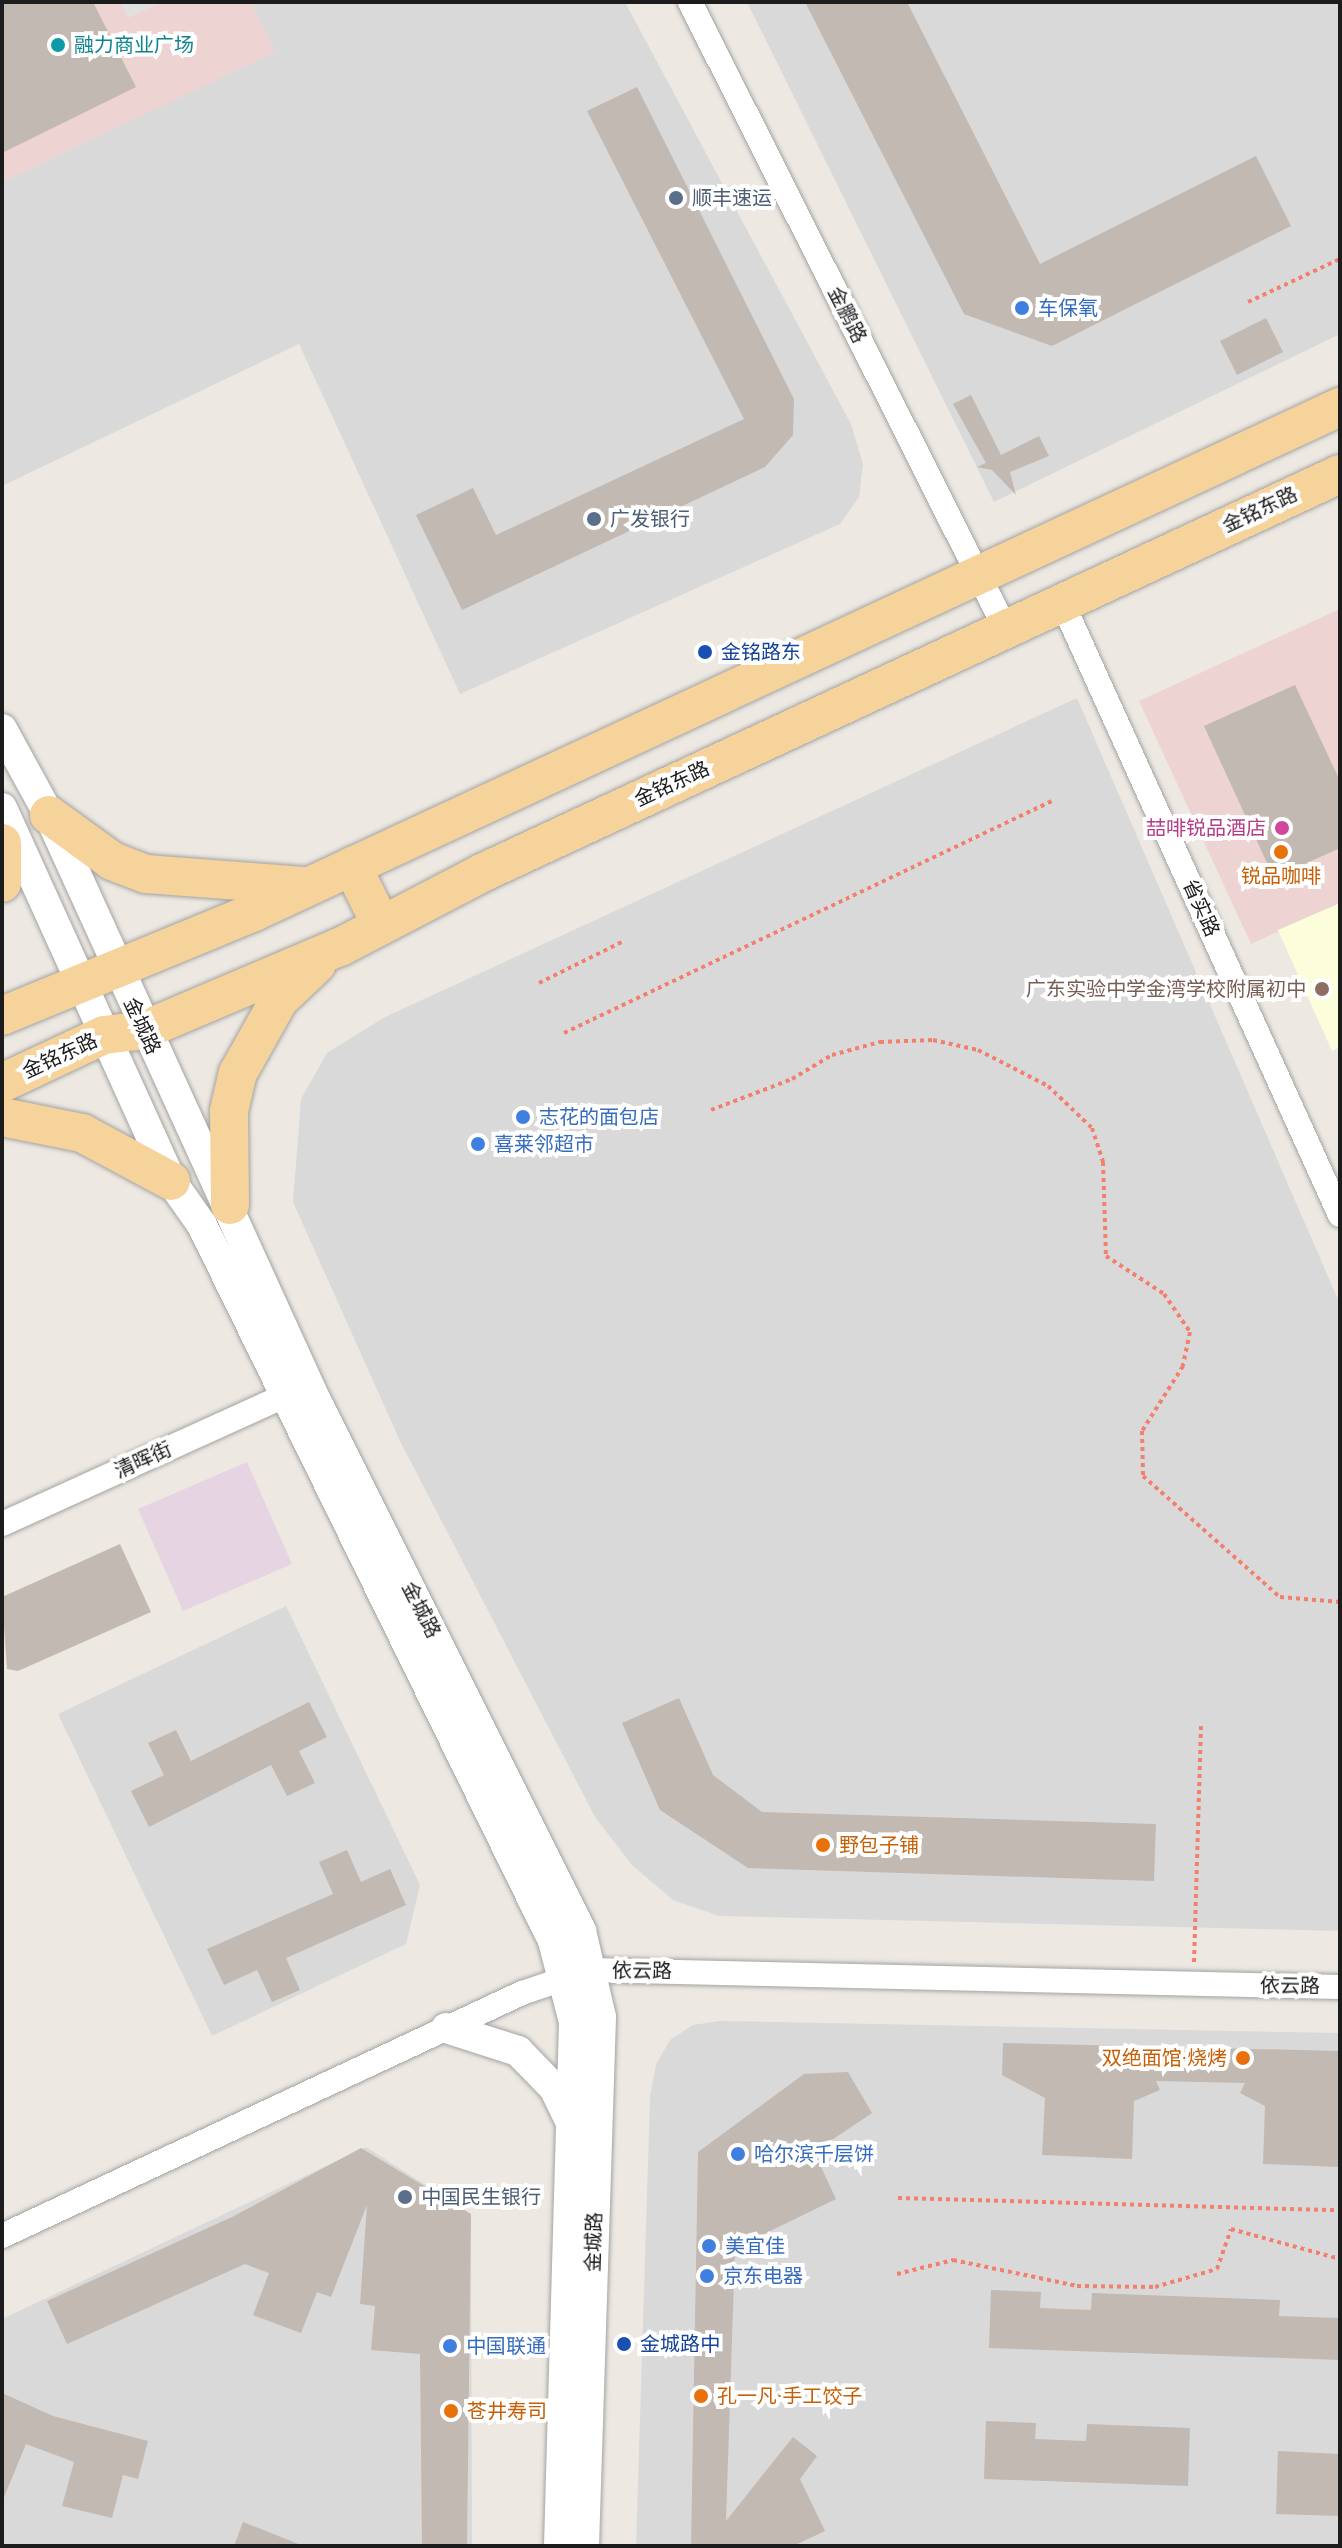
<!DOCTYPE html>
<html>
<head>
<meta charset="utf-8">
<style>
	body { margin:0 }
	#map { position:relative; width:1342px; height:2548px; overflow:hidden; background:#ede9e2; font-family:Roboto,"Noto Sans SC",sans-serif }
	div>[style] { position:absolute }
	.residential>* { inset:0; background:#dad9d9 }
	.commercial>* { inset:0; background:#edd3d1 }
	.industrial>* { inset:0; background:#e6d4e2 }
	.education>* { inset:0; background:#fcfdda }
	.parking>* { inset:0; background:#e0e0e0 }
	.building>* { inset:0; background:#c1b9b2 }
	.path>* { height:4px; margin-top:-2px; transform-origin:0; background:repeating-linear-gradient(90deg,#f37f6d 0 4px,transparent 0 8px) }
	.roads { filter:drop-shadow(0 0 2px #a3a3a3) drop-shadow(0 0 2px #a3a3a3) }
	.minor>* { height:24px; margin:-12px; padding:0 12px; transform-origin:12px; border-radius:12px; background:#fff }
	.tertiary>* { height:30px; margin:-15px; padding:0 15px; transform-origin:15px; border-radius:15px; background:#fff }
	.primary>* { height:38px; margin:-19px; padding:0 19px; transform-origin:19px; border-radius:19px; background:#f7d39c }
	.dots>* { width:22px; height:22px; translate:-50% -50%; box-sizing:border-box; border:4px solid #fff; border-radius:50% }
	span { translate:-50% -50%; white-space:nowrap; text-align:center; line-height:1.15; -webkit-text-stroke:8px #fff; paint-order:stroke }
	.culture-label { font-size:20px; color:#0d838f }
	.left { translate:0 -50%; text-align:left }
	.service-label { font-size:20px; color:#4e5e75 }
	.shop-label { font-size:20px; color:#366cbe }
	.street-label { font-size:20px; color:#1c1c1c }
	.transit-label { font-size:20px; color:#164399 }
	.hotel-label { font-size:20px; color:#b23c85 }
	.right { translate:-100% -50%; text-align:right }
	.food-label { font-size:20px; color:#c56008 }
	.education-label { font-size:20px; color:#785e54 }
	.frame { position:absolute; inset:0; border:4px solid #1c1c1c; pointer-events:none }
</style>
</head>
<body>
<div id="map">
	<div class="residential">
		<i style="clip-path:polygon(251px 2px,625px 2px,851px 424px,863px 464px,859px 497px,840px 524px,460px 694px,299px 344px,2px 486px,2px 182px,274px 52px)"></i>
		<i style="clip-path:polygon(747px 2px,1340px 2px,1340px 334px,994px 502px)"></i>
		<i style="clip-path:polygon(1077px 698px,1340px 1304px,1340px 1931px,719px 1916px,673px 1900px,632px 1865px,595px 1817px,400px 1441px,293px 1202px,301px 1099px,327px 1053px,385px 1017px)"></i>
		<i style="clip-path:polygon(286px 1606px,420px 1885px,406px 1944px,212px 2036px,58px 1714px)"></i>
		<i style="clip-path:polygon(720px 2021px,1340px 2033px,1340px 2546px,636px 2546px,650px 2097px,656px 2064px,670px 2040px,693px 2025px)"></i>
		<i style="clip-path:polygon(366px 2147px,471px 2214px,472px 2546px,2px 2546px,2px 2319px)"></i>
	</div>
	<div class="commercial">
		<i style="clip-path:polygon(2px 2px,251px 2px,275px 52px,2px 182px)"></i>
		<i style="clip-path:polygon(1340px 609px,1340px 903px,1251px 944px,1139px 701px)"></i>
	</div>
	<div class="industrial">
		<i style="clip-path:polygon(247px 1462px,292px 1564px,183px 1611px,138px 1509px)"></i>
	</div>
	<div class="education">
		<i style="clip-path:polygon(1340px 903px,1340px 1047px,1332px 1051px,1278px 930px)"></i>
	</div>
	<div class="parking">
		<i style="clip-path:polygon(120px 2px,162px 2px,128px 18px)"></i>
	</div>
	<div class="building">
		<i style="clip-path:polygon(2px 2px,93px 2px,136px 87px,2px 153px)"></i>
		<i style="clip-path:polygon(805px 2px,907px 2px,1040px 264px,1256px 156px,1291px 226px,1052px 346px,964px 314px)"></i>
		<i style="clip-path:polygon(637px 87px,794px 399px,793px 435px,765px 467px,462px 610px,416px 515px,473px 488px,496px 535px,744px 419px,587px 111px)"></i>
		<i style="clip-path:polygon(1266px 318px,1283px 352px,1237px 375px,1220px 341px)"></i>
		<i style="clip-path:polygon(971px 395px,1001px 455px,1039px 436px,1049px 456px,1010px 472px,1016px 495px,992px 470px,977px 467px,986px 463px,953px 404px)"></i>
		<i style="clip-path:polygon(1295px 685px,1340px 781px,1340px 848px,1274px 878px,1204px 726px)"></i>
		<i style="clip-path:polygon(120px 1544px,151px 1612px,18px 1671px,7px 1669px,2px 1597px)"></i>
		<i style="clip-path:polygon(679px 1698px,713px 1775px,762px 1812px,1156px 1824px,1154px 1881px,748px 1868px,660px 1810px,622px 1723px)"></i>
		<i style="clip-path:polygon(309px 1702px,327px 1737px,299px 1751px,315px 1783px,287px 1796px,271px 1765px,149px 1827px,131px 1791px,164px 1775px,148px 1743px,176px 1730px,191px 1761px)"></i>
		<i style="clip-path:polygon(347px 1850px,361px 1882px,390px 1869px,406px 1905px,286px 1958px,300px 1990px,272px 2002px,257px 1970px,224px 1985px,207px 1949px,333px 1894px,319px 1862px)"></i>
		<i style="clip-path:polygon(1003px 2043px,1340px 2051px,1340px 2167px,1263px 2164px,1265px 2106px,1240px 2093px,1245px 2083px,1156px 2081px,1160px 2090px,1134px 2101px,1132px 2159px,1042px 2155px,1045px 2098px,1002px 2075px)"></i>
		<i style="clip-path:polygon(848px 2072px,872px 2113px,814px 2152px,836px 2199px,735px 2248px,726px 2521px,793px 2437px,817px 2456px,800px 2479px,825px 2531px,793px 2546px,691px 2546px,698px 2152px,804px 2074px)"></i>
		<i style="clip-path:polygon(361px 2148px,471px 2214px,467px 2546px,422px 2546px,420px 2354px,371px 2350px,375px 2306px,360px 2304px,367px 2205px,331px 2297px,317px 2292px,301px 2333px,253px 2315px,269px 2273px,245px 2264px,67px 2344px,47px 2301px,232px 2217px)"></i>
		<i style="clip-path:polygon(991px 2290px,1041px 2292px,1040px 2308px,1091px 2310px,1092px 2293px,1280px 2300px,1279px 2316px,1340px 2318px,1340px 2360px,989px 2348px)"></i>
		<i style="clip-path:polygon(2px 2393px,53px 2416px,148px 2441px,138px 2479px,123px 2475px,112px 2518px,62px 2506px,74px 2462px,26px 2444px,2px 2502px)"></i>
		<i style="clip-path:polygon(986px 2421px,1036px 2423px,1035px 2439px,1086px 2441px,1087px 2424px,1190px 2428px,1188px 2486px,984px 2479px)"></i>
		<i style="clip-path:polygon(1278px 2451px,1340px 2454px,1340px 2516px,1276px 2514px)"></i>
		<i style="clip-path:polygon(243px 2522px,301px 2545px,301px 2546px,234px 2546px)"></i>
	</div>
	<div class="path">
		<i style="left:1248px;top:302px;width:102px;rotate:-25.1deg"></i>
		<i style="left:539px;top:983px;width:93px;rotate:-26.3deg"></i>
		<i style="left:564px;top:1033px;width:543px;rotate:-25.43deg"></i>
		<i style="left:711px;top:1110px;width:87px;rotate:-20.9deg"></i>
		<i style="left:792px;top:1079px;width:47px;rotate:-31deg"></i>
		<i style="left:832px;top:1055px;width:50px;rotate:-15.2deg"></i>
		<i style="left:880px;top:1042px;width:53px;rotate:-2.2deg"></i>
		<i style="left:933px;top:1040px;width:46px;rotate:12.5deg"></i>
		<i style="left:978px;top:1050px;width:79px;rotate:27.2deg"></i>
		<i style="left:1048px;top:1086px;width:61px;rotate:43.7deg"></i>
		<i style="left:1092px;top:1128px;width:36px;rotate:72deg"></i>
		<i style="left:1103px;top:1162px;width:94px;rotate:88.2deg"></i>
		<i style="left:1106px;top:1256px;width:69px;rotate:33.2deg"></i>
		<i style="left:1164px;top:1294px;width:46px;rotate:55.6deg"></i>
		<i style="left:1190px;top:1332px;width:35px;rotate:102deg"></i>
		<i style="left:1183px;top:1366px;width:77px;rotate:122.2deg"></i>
		<i style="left:1142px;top:1431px;width:45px;rotate:88.7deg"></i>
		<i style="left:1143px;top:1476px;width:183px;rotate:41.5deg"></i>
		<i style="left:1280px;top:1597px;width:60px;rotate:4.8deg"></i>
		<i style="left:1194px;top:1962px;width:236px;rotate:-88.3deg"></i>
		<i style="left:898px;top:2198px;width:442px;rotate:1.6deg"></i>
		<i style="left:897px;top:2274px;width:58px;rotate:-14deg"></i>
		<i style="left:953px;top:2260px;width:127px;rotate:11.8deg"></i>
		<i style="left:1077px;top:2286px;width:78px;rotate:0.7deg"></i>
		<i style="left:1155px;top:2287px;width:65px;rotate:-16.2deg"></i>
		<i style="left:1217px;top:2269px;width:42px;rotate:-70.7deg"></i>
		<i style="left:1231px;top:2229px;width:113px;rotate:15.4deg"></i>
	</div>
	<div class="roads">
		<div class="minor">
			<i style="left:690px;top:2px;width:701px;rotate:63.29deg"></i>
			<i style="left:1062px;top:602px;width:673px;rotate:65.61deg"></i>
			<i style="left:2px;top:1524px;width:310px;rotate:-24.4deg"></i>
			<i style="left:2px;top:2236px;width:574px;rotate:-25.05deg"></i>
			<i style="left:522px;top:1993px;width:72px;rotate:-18.7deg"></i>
			<i style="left:590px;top:1970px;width:750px;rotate:1.3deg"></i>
		</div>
		<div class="tertiary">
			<i style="left:2px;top:729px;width:98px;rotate:61.3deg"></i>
			<i style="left:49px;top:815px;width:644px;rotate:65.5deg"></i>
			<i style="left:316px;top:1401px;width:593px;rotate:63.43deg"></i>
			<i style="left:581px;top:1931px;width:88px;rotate:76.9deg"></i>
			<i style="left:601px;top:2017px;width:529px;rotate:91.84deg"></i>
			<i style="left:2px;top:808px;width:409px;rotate:65.6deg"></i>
			<i style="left:171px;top:1181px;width:54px;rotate:54.8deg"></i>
			<i style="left:202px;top:1225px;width:797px;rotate:63.88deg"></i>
			<i style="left:553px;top:1941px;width:84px;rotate:75.5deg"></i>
			<i style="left:574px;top:2022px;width:524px;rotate:91.64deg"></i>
			<i style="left:446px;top:2028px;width:76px;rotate:17.7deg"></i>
			<i style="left:518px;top:2051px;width:52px;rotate:45.8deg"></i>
			<i style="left:554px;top:2088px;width:34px;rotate:64deg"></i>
		</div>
		<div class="primary">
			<i style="left:49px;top:815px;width:78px;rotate:36.1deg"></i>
			<i style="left:112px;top:861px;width:36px;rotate:21deg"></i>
			<i style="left:146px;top:874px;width:161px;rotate:4.3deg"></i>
			<i style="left:2px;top:843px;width:40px;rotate:90deg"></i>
			<i style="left:352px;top:866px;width:66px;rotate:63.8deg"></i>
			<i style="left:2px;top:1016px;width:273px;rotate:-22.4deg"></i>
			<i style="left:254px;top:912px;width:1198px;rotate:-24.94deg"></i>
			<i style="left:2px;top:1083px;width:113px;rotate:-25.2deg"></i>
			<i style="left:104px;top:1035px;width:40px;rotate:-7.1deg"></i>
			<i style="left:144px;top:1030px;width:213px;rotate:-23deg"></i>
			<i style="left:340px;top:947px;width:162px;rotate:-27.5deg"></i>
			<i style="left:484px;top:872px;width:944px;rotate:-24.94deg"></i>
			<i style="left:2px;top:1117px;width:82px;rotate:11.3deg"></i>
			<i style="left:82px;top:1133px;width:101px;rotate:28.3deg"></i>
			<i style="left:230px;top:1205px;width:94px;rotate:-90.6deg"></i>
			<i style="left:229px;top:1111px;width:39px;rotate:-77deg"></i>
			<i style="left:238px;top:1073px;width:84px;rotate:-60.7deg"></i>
			<i style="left:279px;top:1000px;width:52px;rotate:-43.5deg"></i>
		</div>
	</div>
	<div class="dots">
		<i style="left:58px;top:45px;background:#0f9aa8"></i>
		<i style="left:676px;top:198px;background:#5c6f8a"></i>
		<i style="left:1022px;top:308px;background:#3f7fe0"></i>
		<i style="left:594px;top:519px;background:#5c6f8a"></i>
		<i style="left:705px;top:652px;background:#1a4fb4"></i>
		<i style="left:1282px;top:828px;background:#d1479c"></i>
		<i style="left:1281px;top:852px;background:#e8710a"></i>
		<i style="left:1322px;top:989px;background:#8d6e63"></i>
		<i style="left:523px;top:1117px;background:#3f7fe0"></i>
		<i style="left:478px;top:1144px;background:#3f7fe0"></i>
		<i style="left:823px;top:1845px;background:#e8710a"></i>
		<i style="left:1243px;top:2058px;background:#e8710a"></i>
		<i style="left:738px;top:2154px;background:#3f7fe0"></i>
		<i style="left:405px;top:2197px;background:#5c6f8a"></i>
		<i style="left:709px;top:2246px;background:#3f7fe0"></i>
		<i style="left:707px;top:2276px;background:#3f7fe0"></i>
		<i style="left:624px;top:2344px;background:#1a4fb4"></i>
		<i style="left:450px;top:2346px;background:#3f7fe0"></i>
		<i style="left:701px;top:2396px;background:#e8710a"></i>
		<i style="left:451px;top:2411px;background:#e8710a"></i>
	</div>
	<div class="culture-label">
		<span class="left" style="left:74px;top:45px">融力商业广场</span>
	</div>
	<div class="service-label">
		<span class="left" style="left:692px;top:198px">顺丰速运</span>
		<span class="left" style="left:610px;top:519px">广发银行</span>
		<span class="left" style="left:421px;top:2197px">中国民生银行</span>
	</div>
	<div class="shop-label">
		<span class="left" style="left:1038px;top:308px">车保氧</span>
		<span class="left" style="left:539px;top:1117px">志花的面包店</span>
		<span class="left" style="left:494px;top:1144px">喜莱邻超市</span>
		<span class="left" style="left:754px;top:2154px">哈尔滨千层饼</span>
		<span class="left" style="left:725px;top:2246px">美宜佳</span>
		<span class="left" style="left:723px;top:2276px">京东电器</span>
		<span class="left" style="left:466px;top:2346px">中国联通</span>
	</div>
	<div class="street-label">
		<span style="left:847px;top:315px;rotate:63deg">金鹏路</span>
		<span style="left:1260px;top:510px;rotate:-25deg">金铭东路</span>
		<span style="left:672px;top:784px;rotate:-25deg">金铭东路</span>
		<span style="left:1201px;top:908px;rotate:66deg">省实路</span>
		<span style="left:142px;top:1026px;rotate:65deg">金城路</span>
		<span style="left:60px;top:1056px;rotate:-25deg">金铭东路</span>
		<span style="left:143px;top:1460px;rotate:-24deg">清晖街</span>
		<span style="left:421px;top:1610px;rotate:63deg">金城路</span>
		<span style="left:642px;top:1971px;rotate:1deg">依云路</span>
		<span style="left:1290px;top:1986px;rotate:1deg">依云路</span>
		<span style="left:594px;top:2242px;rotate:-88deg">金城路</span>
	</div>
	<div class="transit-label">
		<span class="left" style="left:721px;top:652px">金铭路东</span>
		<span class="left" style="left:640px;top:2344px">金城路中</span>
	</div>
	<div class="hotel-label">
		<span class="right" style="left:1266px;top:828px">喆啡锐品酒店</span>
	</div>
	<div class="food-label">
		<span style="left:1281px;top:876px">锐品咖啡</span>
		<span class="left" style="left:839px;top:1845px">野包子铺</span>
		<span class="right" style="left:1227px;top:2058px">双绝面馆·烧烤</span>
		<span class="left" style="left:717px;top:2396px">孔一凡·手工饺子</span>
		<span class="left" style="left:467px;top:2411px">苍井寿司</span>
	</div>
	<div class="education-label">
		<span class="right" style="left:1306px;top:989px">广东实验中学金湾学校附属初中</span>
	</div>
	<div class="frame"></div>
</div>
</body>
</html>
